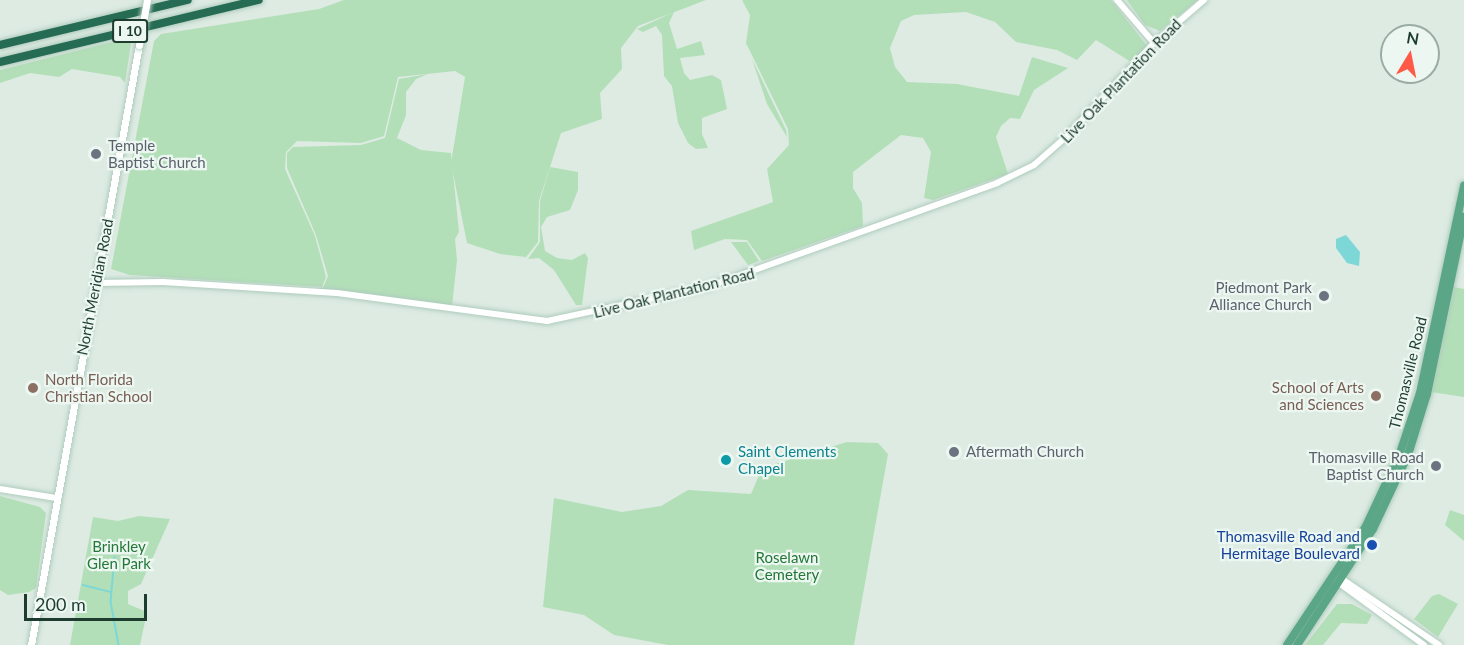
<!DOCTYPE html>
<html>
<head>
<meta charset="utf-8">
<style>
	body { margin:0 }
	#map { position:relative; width:1464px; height:645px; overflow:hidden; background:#ddebe3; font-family:Lato,sans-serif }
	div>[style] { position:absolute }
	.green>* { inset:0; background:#b3dfb8 }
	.water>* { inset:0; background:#7ed7d7 }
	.stream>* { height:1.5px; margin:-0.75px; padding:0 0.75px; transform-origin:0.75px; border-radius:0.75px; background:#7ed7d7 }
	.roads { filter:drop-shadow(0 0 2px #afccbd) drop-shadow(0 0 2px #afccbd) }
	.tertiary>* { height:6px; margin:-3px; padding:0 3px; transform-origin:3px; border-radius:3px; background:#fff }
	.secondary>* { height:7px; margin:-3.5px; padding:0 3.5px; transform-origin:3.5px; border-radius:3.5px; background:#fff }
	.primary>* { height:8px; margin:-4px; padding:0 4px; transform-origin:4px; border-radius:4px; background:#5ca688 }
	.motorway>* { height:8px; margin:-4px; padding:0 4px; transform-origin:4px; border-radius:4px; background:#266b53 }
	.bridges { filter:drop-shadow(0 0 2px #afccbd) drop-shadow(0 0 2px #afccbd) }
	.secondary-bridge>* { height:7px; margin:-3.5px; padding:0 3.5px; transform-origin:3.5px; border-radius:3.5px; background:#fff }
	.dots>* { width:16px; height:16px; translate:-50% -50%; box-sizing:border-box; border:3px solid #edf7f1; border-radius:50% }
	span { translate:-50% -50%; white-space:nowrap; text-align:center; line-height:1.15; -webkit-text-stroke:4.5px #edf7f1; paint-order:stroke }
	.shield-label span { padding:2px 4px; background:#edf7f1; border:2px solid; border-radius:4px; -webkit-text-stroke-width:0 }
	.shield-label { font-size:14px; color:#1d3c2f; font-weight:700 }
	.street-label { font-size:15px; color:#1d3c2f }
	.worship-label { font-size:15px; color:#5b616d }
	.left { translate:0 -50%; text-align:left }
	.right { translate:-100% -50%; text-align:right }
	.education-label { font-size:15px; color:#785e54 }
	.culture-label { font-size:15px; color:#0d838f }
	.transit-label { font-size:15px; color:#164399 }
	.park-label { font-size:15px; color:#237737 }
	.north { position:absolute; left:1380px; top:24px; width:60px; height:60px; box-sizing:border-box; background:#edf7f1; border:2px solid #9aaca3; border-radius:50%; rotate:10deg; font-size:16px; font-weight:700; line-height:24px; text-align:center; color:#1d3c2f }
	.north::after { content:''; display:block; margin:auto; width:21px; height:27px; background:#ff5947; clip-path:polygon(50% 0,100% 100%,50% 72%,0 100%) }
	.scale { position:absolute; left:24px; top:594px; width:123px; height:27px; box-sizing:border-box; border:3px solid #1d3c2f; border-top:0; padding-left:8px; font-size:18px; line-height:21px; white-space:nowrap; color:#1d3c2f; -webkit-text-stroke:4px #edf7f1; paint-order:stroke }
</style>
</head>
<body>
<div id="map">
	<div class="green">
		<i style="clip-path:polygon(344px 0,706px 0,638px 26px,621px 48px,622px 69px,600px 93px,602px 119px,561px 133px,539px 201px,538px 242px,526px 257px,500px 254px,467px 243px,451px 163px,465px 77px,455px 71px,398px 77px,384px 136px,361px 143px,297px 141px,286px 152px,285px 169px,315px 236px,326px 277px,322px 287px,130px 275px,111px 269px,154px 41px,161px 34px,319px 9px)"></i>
		<i style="clip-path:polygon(742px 0,1111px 0,1147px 46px,1131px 62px,1096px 40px,1077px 60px,1057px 50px,1016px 42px,995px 22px,966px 12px,914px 15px,901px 21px,890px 48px,895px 67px,907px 82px,957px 84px,1019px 96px,1032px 57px,1068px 68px,1034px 90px,1020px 119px,1010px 118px,1001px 126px,996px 137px,1008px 174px,933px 200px,924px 198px,931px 152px,923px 138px,901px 135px,853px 172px,853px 188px,862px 203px,863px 226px,762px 261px,747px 240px,725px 239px,694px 250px,691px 231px,773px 202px,767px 169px,789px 145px,788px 129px,746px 43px,750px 15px)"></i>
		<i style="clip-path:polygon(1127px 0,1198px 0,1160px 31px,1145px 25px)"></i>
		<i style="clip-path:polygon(674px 12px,669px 23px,677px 49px,701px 41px,705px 55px,680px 58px,684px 73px,690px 80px,712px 75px,721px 80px,727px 109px,702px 118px,702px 134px,708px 148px,696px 149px,688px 143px,678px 123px,672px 86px,664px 76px,662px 35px,656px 26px,643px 32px,637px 29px)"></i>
		<i style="clip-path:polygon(132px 37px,125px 83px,120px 77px,72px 69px,59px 77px,30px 73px,0 83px,0 70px)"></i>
		<i style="clip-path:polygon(752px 59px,786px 130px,787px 137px,767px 104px)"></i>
		<i style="clip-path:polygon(428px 74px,416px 79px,406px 92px,406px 115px,397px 138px,421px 150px,451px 153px,459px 232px,455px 239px,457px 260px,452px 306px,316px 289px,323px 288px,328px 276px,316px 235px,287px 168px,287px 153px,293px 147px,361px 145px,385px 138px,399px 79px)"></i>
		<i style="clip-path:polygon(550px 167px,578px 172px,578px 190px,570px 210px,547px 217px,541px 227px,545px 251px,557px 258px,572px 260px,585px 253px,588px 258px,582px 305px,576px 305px,554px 270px,539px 258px,528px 259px,540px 242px,540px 201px)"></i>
		<i style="clip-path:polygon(731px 242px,747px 242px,759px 261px,748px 265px)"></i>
		<i style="clip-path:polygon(1454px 287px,1464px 289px,1464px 397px,1431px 392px)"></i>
		<i style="clip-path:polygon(847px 442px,878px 443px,888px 454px,854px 645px,668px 645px,614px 635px,584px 615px,543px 607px,554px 498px,622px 512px,661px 506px,688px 490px,751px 494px,762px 468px)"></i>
		<i style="clip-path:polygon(0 496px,40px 507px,46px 513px,36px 588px,29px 592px,8px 595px,0 590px)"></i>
		<i style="clip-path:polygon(1450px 510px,1464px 515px,1464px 541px,1445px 525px)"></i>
		<i style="clip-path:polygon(139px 516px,170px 519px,141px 584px,128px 591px,128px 604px,147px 612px,140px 645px,70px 645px,93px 517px,118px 521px)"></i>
		<i style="clip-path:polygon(1439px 594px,1458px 604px,1438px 637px,1414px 619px,1432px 596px)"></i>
		<i style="clip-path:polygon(1337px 604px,1352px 604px,1372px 615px,1367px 624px,1341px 623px,1323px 645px,1305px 645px)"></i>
	</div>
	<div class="water">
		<i style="clip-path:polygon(1346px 235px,1360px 252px,1359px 266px,1347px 263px,1336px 248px,1336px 239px)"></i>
	</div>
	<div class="stream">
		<i style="left:115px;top:557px;width:45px;rotate:95.1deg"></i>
		<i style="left:111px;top:602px;width:44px;rotate:79.5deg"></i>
		<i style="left:83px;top:585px;width:29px;rotate:14deg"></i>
	</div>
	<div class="roads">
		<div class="tertiary">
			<i style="left:1117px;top:0;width:57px;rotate:49.3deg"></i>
			<i style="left:96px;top:283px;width:67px;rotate:-0.9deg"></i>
			<i style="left:163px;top:282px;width:174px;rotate:3.6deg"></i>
			<i style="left:337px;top:293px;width:212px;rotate:7.6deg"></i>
			<i style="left:547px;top:321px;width:167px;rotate:-12.1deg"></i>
			<i style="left:710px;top:286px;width:305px;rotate:-19.7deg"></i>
			<i style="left:997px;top:183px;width:41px;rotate:-25.9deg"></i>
			<i style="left:1034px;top:165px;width:44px;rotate:-41.3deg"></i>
			<i style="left:1067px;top:136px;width:127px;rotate:-46.9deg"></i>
			<i style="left:1154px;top:43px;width:66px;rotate:-40.7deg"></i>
			<i style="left:0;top:489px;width:57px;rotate:9.1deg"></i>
			<i style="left:1339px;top:577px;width:121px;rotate:34.2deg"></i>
			<i style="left:1335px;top:580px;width:110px;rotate:36.1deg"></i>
		</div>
		<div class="secondary">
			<i style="left:31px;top:645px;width:610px;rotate:-79.8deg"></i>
		</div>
		<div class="primary">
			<i style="left:1287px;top:645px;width:143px;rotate:-56.4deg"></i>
			<i style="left:1366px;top:526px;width:81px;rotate:-65deg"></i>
			<i style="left:1400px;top:453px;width:63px;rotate:-71.6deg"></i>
			<i style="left:1420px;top:393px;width:212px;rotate:-78deg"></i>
			<i style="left:1297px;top:645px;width:139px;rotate:-56.8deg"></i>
			<i style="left:1373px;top:529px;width:82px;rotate:-64.7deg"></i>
			<i style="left:1408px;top:455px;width:64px;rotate:-72.7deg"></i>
			<i style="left:1427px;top:394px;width:181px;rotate:-78.2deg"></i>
		</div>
		<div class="motorway">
			<i style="left:0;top:45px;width:193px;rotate:-13.5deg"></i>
			<i style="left:0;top:62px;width:266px;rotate:-13.5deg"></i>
		</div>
	</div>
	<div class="bridges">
		<div class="secondary-bridge">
			<i style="left:139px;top:45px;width:46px;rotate:-79.9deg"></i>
		</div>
	</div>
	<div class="dots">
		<i style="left:96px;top:154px;background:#6b7280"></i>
		<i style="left:1324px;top:296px;background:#6b7280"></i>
		<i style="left:33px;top:388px;background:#8d6e63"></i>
		<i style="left:1376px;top:396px;background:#8d6e63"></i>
		<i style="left:954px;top:452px;background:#6b7280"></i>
		<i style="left:726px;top:460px;background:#0f9aa8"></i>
		<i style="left:1436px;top:466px;background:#6b7280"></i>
		<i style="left:1372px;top:545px;background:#1a4fb4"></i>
	</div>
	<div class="shield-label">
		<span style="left:130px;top:31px">I 10</span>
	</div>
	<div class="street-label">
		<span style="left:1121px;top:81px;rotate:-46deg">Live Oak Plantation Road</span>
		<span style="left:95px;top:287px;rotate:-79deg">North Meridian Road</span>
		<span style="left:674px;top:293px;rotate:-14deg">Live Oak Plantation Road</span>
		<span style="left:1408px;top:373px;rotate:-76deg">Thomasville Road</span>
	</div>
	<div class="worship-label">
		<span class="left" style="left:108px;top:154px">Temple<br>Baptist Church</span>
		<span class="right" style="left:1312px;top:296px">Piedmont Park<br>Alliance Church</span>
		<span class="left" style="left:966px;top:452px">Aftermath Church</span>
		<span class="right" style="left:1424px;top:466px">Thomasville Road<br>Baptist Church</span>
	</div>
	<div class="education-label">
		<span class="left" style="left:45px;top:388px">North Florida<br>Christian School</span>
		<span class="right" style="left:1364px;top:396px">School of Arts<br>and Sciences</span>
	</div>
	<div class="culture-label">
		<span class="left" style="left:738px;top:460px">Saint Clements<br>Chapel</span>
	</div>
	<div class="transit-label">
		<span class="right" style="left:1360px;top:545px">Thomasville Road and<br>Hermitage Boulevard</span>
	</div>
	<div class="park-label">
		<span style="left:119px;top:555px">Brinkley<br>Glen Park</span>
		<span style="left:787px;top:566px">Roselawn<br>Cemetery</span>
	</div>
	<div class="north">N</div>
	<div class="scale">200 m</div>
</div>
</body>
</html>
